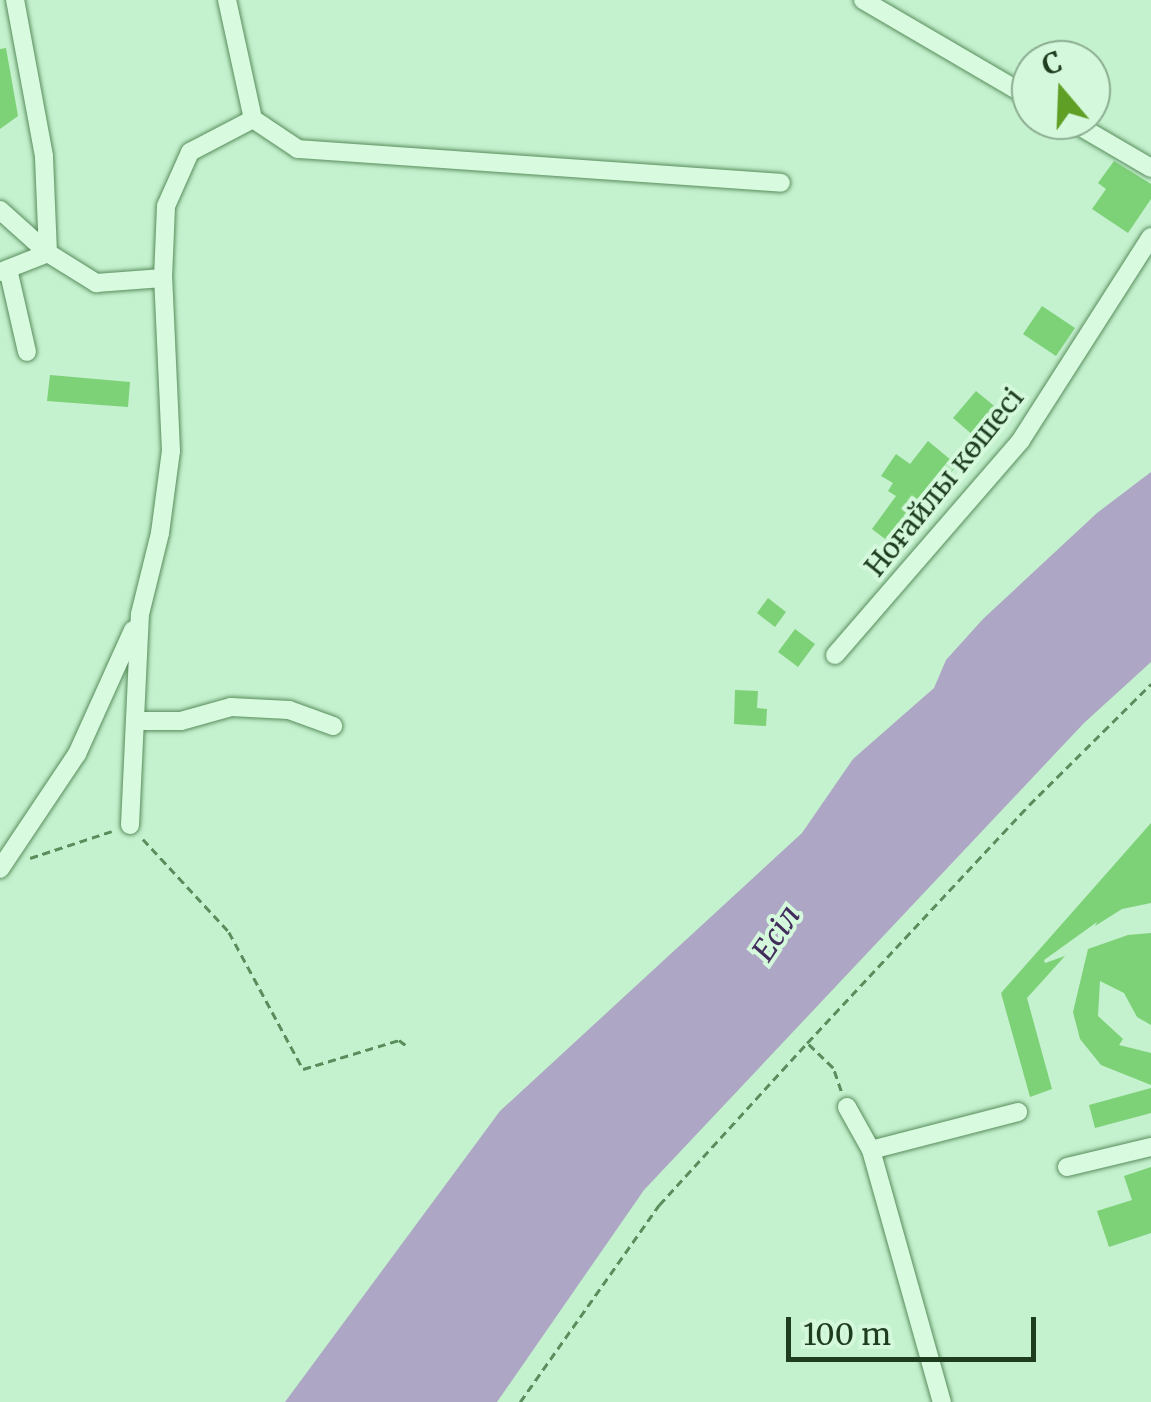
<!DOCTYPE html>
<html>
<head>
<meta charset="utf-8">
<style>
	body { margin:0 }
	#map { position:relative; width:1151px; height:1402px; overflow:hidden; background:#c4f1ce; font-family:Merriweather,serif }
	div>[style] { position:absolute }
	.water>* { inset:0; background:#ada6c4 }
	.building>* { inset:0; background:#7dd177 }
	.path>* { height:2.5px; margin-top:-1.25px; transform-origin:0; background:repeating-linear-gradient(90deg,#598d5c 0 8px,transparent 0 13px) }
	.roads { filter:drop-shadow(0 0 2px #598d5c) drop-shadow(0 0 2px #598d5c) }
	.minor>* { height:18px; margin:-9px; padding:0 9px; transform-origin:9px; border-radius:9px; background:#d8fbe0 }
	span { translate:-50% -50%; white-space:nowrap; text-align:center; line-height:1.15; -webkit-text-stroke:8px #d4f8dc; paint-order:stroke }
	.street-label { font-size:28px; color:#1e3c1e }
	.water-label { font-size:30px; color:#422c5c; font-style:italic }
	.north { position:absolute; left:1011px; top:40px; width:100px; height:100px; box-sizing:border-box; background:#d4f8dc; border:2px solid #8bad90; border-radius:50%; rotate:341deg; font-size:28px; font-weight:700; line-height:40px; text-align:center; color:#1e3c1e }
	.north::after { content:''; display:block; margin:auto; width:35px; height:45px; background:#609f25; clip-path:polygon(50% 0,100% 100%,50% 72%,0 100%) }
	.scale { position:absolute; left:786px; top:1317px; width:250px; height:45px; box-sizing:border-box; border:5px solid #1e3c1e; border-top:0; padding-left:12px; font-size:30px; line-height:35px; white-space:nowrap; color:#1e3c1e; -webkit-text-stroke:8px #d4f8dc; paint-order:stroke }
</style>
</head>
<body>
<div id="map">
	<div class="water">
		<i style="clip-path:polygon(1151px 472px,1151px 662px,1084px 723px,644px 1190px,497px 1402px,285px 1402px,500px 1111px,802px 833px,853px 759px,934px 688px,946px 660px,983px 619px,1097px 513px)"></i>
	</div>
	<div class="building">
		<i style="clip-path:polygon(6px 48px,18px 116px,0 129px,0 49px)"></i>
		<i style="clip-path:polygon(1114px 161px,1151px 184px,1151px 199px,1128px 233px,1092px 209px,1106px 189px,1098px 183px)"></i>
		<i style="clip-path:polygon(1042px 306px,1075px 328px,1056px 356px,1023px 334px)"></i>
		<i style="clip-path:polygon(50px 375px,130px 382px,128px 407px,47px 401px)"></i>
		<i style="clip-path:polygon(976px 391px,1004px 414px,981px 442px,953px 418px)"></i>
		<i style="clip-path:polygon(928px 441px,957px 465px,893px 545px,872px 529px,896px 496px,888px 491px,893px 483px,881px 476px,896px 454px,910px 464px)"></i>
		<i style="clip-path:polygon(768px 598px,786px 612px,775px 627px,757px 613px)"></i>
		<i style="clip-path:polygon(795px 629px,815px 644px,798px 667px,778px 652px)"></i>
		<i style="clip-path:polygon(735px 690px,758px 691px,757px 708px,767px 709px,766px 726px,734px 724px)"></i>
		<i style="clip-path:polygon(1151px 823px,1151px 903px,1122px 909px,1095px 926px,1097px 922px,1044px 960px,1045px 963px,1065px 956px,1027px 998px,1052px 1089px,1030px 1097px,1001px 993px)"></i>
		<i style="clip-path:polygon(1151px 933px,1151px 1025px,1137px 1017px,1124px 993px,1100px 981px,1098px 1016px,1123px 1039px,1119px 1045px,1151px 1053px,1151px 1085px,1101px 1065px,1080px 1039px,1073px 1012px,1088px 949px,1128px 935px)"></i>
		<i style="clip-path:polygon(1151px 1088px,1151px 1113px,1095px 1128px,1089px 1105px)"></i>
		<i style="clip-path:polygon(1151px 1167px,1151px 1233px,1109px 1247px,1097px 1211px,1132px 1200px,1124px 1176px)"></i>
	</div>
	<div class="path">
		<i style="left:143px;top:839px;width:127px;rotate:47.2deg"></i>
		<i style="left:229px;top:932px;width:156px;rotate:61.6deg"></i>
		<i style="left:303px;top:1069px;width:100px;rotate:-16.8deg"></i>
		<i style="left:399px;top:1040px;width:10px;rotate:37deg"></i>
		<i style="left:30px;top:858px;width:86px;rotate:-18.2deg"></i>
		<i style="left:841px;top:1091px;width:24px;rotate:-109deg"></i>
		<i style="left:833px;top:1068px;width:36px;rotate:-136deg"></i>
		<i style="left:807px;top:1043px;width:325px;rotate:-47deg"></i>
		<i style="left:1029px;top:805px;width:172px;rotate:-44.8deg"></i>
		<i style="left:520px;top:1402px;width:241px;rotate:-54.8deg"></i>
		<i style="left:659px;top:1205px;width:218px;rotate:-47.6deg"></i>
	</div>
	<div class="roads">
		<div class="minor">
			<i style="left:863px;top:0;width:194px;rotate:30.3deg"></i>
			<i style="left:253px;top:119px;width:54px;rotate:33.7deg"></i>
			<i style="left:298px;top:149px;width:484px;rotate:4deg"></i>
			<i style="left:1069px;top:120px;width:95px;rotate:30.3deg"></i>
			<i style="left:0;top:210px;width:64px;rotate:41.9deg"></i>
			<i style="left:48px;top:253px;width:97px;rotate:-92.4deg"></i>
			<i style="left:44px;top:156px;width:159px;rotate:-100.5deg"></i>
			<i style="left:8px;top:269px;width:85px;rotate:77.1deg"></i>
			<i style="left:0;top:272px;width:52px;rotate:-21.6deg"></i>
			<i style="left:48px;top:253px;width:57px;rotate:32deg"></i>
			<i style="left:96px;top:283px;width:67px;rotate:-4.3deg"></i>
			<i style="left:835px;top:655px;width:284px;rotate:-49.1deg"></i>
			<i style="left:1021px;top:440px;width:241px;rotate:-57.4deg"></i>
			<i style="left:135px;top:721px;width:46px"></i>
			<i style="left:181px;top:721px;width:52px;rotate:-15.6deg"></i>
			<i style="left:231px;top:707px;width:58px;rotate:3deg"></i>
			<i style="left:289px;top:710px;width:47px;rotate:20deg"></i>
			<i style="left:130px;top:825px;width:211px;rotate:-87.3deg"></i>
			<i style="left:140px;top:614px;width:83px;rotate:-76.1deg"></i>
			<i style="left:160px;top:533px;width:83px;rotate:-82.4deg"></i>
			<i style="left:171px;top:451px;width:173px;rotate:-92.6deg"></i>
			<i style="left:163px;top:278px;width:72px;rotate:-87.6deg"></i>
			<i style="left:166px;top:206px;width:59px;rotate:-66deg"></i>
			<i style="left:190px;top:152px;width:71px;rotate:-27.6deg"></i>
			<i style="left:253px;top:119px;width:122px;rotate:-102.3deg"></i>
			<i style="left:0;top:869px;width:138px;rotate:-56.2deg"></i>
			<i style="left:77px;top:754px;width:136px;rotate:-65.7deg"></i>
			<i style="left:847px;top:1107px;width:49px;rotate:60.8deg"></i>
			<i style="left:871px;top:1150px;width:262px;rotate:74.3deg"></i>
			<i style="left:871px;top:1150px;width:152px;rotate:-14.5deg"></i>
			<i style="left:1067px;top:1167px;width:86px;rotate:-13.4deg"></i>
		</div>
	</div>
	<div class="street-label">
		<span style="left:944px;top:482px;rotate:-51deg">Ноғайлы көшесі</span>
	</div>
	<div class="water-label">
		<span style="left:776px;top:933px;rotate:-56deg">Есіл</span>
	</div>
	<div class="north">С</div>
	<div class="scale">100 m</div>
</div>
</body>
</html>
